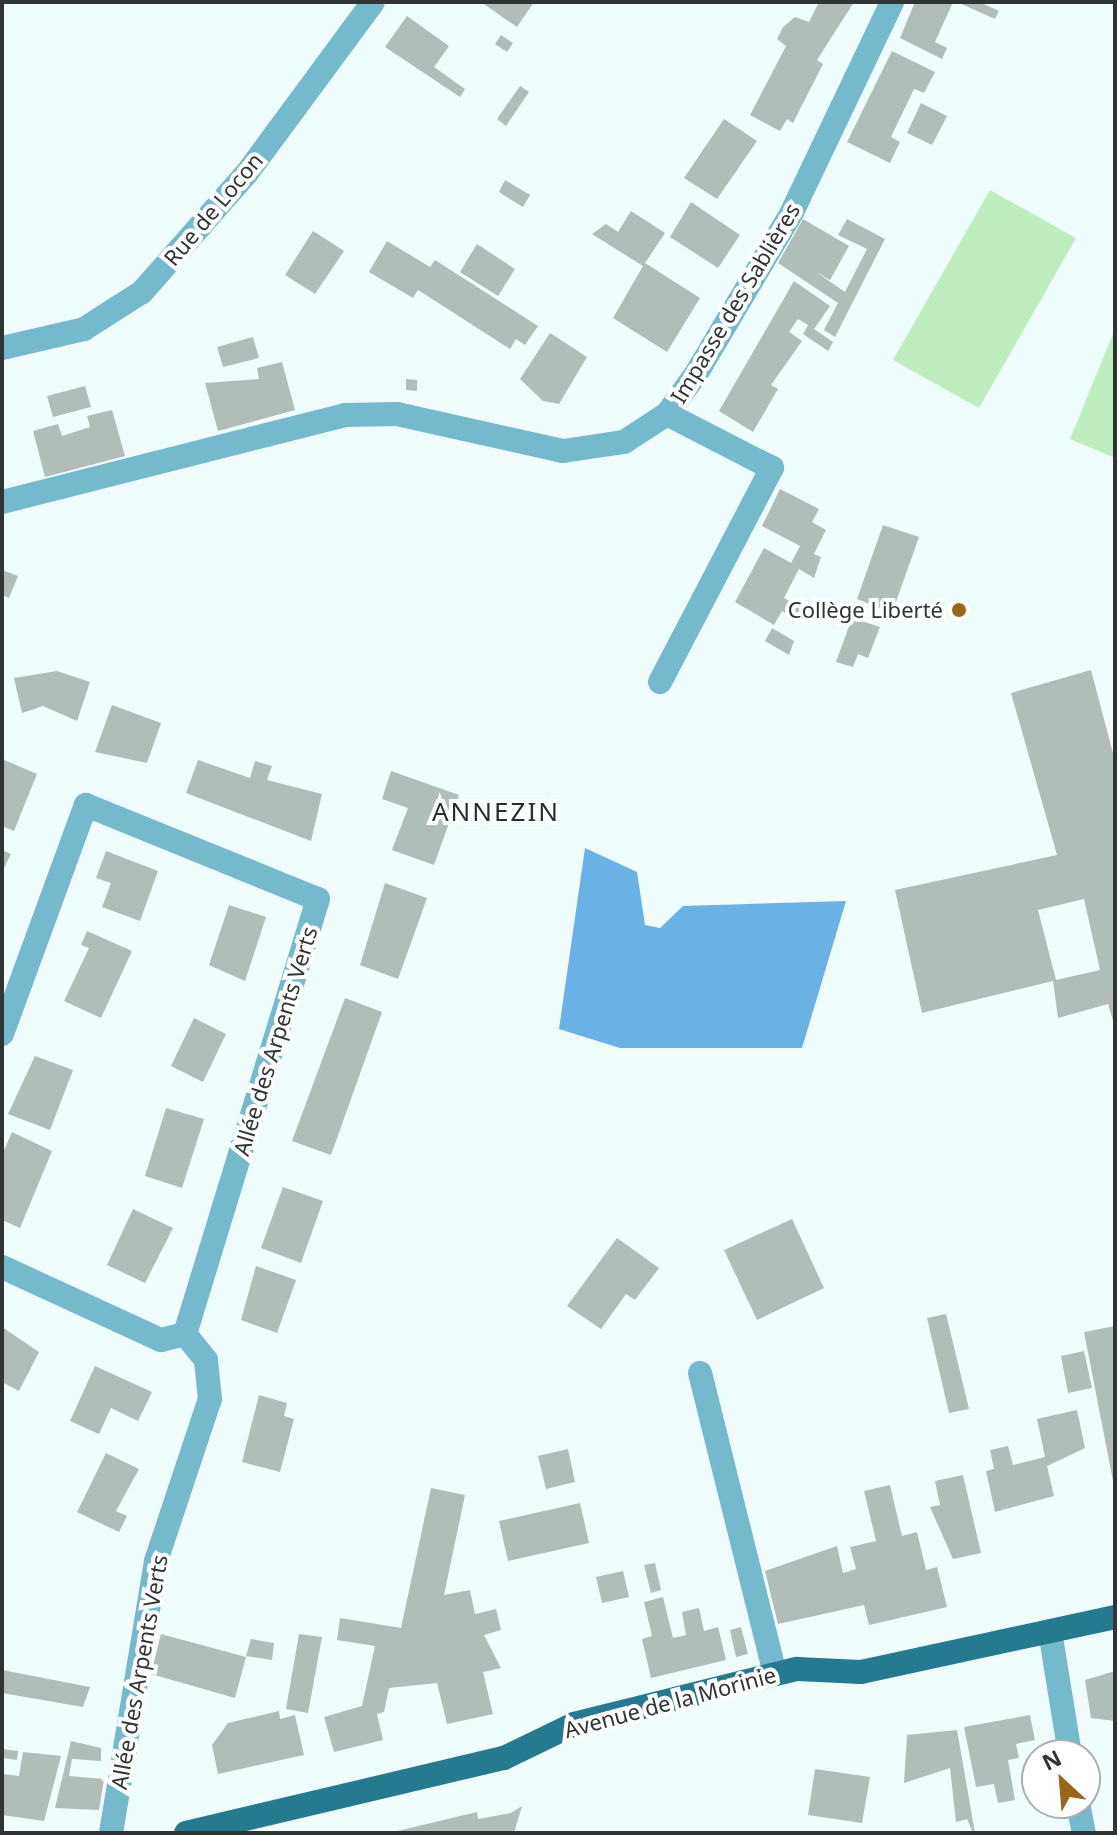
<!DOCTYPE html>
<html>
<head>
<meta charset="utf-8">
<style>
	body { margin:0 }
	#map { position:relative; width:1117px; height:1835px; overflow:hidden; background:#effdfd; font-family:"Noto Sans",sans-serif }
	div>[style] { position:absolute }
	.green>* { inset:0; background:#beeebf }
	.water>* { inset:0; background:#6ab1e6 }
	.building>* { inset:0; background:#b0bdb8 }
	.minor>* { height:24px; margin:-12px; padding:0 12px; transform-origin:12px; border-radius:12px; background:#75b9cd }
	.major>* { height:24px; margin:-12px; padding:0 12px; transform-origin:12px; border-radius:12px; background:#257a8f }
	.dots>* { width:22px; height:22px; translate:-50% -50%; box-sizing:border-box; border:4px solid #fff; border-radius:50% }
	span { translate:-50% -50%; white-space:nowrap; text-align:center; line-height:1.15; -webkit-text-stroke:8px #fff; paint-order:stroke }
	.street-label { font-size:22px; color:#2f3434 }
	.poi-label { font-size:22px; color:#2f3434 }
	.right { translate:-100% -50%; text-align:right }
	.quarter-label { font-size:26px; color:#242f2f; letter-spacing:2px }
	.frame { position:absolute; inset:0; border:4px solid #2f3434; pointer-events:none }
	.north { position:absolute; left:1021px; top:1739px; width:80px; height:80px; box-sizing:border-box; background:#fff; border:2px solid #acaeae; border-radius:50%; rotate:334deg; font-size:22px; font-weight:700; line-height:32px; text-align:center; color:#2f3434 }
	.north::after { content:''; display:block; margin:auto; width:28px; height:36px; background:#98671a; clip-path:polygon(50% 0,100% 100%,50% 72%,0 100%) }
</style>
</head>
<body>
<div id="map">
	<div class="green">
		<i style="clip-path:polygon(990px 190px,1076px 238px,979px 408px,893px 360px)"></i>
		<i style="clip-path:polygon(1113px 334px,1115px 335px,1115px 458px,1070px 439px)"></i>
	</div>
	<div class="water">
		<i style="clip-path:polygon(585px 848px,637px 872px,645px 925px,660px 928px,683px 906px,846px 901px,802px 1048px,620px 1048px,559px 1029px)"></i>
	</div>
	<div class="building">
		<i style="clip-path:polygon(481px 2px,534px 2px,517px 27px)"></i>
		<i style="clip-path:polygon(819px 2px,854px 2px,817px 60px,823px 64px,793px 123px,787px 119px,780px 131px,750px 115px,786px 46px,777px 39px,783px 27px,795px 17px,809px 22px)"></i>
		<i style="clip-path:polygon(915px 2px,953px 2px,935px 42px,947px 48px,942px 59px,900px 38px)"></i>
		<i style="clip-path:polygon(957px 2px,979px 2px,999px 11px,995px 19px)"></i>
		<i style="clip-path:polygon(407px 16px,449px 46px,434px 67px,465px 89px,460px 97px,385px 47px)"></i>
		<i style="clip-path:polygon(501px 35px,513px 43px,507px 52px,495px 44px)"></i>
		<i style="clip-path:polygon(892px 51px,935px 72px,924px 93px,914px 89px,891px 137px,900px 142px,890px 163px,847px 142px)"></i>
		<i style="clip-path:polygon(520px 86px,529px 92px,506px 126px,497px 119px)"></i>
		<i style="clip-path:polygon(921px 103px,947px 116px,932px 145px,907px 133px)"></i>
		<i style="clip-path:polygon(724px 119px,757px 141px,717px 199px,684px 178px)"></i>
		<i style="clip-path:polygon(505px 180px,530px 195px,523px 207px,499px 192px)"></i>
		<i style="clip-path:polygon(691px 202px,740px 235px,718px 268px,670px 237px)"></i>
		<i style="clip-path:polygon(631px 211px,665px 233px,645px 263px,700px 298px,667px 352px,613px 318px,643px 266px,592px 234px,606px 224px,618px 232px)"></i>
		<i style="clip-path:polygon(803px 219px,849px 246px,830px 280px,816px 272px,845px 292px,867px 249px,838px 235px,847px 219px,885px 239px,835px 337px,824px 330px,838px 303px,778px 263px)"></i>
		<i style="clip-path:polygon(313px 231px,344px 251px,315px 294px,285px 275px)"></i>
		<i style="clip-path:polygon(387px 241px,430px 267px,435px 260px,538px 326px,525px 345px,516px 339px,510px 349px,418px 290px,413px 298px,369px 272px)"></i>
		<i style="clip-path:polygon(477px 244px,515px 269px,498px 296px,460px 272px)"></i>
		<i style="clip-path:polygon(794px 281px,830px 306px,814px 329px,833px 342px,828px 351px,803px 334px,808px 325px,798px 319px,789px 332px,802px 341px,771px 385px,778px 389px,753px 432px,719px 411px)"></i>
		<i style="clip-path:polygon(550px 333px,587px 357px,559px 404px,543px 401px,520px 379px)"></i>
		<i style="clip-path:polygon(253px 337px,259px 358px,223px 367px,217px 347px)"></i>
		<i style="clip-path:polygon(282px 362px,295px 410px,218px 431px,205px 383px,259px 379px,257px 368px)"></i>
		<i style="clip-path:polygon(406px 379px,417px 380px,417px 391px,406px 390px)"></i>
		<i style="clip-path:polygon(85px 386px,91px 407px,53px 417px,47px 396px)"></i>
		<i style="clip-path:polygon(112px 410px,125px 456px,45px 477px,33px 431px,58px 424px,62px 436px,90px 427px,87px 416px)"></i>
		<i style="clip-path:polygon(780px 489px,819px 509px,812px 522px,826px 530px,814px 554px,821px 557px,814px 578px,799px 569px,784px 598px,804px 609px,798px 620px,782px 611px,774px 625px,735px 602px,764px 548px,791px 563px,800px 546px,762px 526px)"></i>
		<i style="clip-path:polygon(883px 525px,919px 537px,892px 613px,857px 599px)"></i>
		<i style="clip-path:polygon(2px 570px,18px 576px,9px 598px,2px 595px)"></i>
		<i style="clip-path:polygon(852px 618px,880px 627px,868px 658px,858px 654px,853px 667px,836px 662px)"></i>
		<i style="clip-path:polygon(772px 628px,794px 641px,789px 655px,765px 641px)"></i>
		<i style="clip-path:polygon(evenodd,1091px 670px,1115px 761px,1115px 1027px,1108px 1004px,1058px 1018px,1053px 981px,922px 1013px,895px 890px,1057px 855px,1011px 693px,1091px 670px,1084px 899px,1100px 970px,1056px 980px,1038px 910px,1084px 899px)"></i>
		<i style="clip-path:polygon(57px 671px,90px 682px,77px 721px,43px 706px,22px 713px,14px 678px)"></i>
		<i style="clip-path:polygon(112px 705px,161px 723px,147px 763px,95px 752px)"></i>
		<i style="clip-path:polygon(2px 759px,37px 774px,14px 831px,2px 826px)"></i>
		<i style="clip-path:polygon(198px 760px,250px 778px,255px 761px,272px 766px,267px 780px,322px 794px,311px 841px,186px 793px)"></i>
		<i style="clip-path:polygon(391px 771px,459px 795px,434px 865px,392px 850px,408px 808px,382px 799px)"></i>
		<i style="clip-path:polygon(2px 850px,11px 854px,4px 868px,2px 867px)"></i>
		<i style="clip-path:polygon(106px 851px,158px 871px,140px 921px,102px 907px,111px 883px,96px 878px)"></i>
		<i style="clip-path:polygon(385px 883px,427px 898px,398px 979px,360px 965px)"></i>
		<i style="clip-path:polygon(229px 905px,266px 917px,245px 981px,209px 965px)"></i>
		<i style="clip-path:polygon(87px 931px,132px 951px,101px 1018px,64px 1001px,89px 948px,81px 945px)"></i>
		<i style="clip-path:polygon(345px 998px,382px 1012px,331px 1155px,292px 1141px)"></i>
		<i style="clip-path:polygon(194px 1018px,226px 1034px,203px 1082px,171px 1066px)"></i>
		<i style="clip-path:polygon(35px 1056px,73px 1070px,50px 1130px,8px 1114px)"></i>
		<i style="clip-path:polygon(166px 1108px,204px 1119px,182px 1188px,145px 1176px)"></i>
		<i style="clip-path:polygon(12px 1132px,52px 1151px,20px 1228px,2px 1220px,2px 1155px)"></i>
		<i style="clip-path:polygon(283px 1187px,323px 1201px,301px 1263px,261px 1248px)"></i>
		<i style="clip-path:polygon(133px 1209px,173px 1228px,145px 1283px,107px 1265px)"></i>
		<i style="clip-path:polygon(792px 1219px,824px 1288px,757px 1320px,724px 1250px)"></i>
		<i style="clip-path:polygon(617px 1238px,659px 1268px,635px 1300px,626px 1294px,601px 1329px,567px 1306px)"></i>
		<i style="clip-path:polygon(256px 1266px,296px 1280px,277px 1333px,241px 1320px)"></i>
		<i style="clip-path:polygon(946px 1314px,969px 1409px,949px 1413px,927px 1318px)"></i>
		<i style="clip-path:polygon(1115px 1326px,1115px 1486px,1114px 1486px,1084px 1332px)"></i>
		<i style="clip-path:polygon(2px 1327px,39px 1352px,19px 1391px,2px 1382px)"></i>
		<i style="clip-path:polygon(1084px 1351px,1092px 1388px,1068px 1393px,1061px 1356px)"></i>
		<i style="clip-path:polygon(95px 1366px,152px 1392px,138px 1421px,111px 1408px,99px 1434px,70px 1421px)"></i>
		<i style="clip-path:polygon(259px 1395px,287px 1403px,284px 1416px,294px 1419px,280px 1472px,242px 1462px)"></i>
		<i style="clip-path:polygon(1077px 1410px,1085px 1448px,1047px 1466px,1054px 1496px,995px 1512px,986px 1471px,994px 1469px,990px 1450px,1008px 1446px,1013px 1465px,1045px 1457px,1037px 1419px)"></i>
		<i style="clip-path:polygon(568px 1449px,575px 1482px,546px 1489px,538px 1456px)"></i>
		<i style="clip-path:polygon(106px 1453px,139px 1469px,116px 1511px,127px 1516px,119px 1532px,77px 1512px)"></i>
		<i style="clip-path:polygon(963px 1475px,981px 1553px,953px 1559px,930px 1507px,940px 1505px,935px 1481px)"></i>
		<i style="clip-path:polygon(890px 1485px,902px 1536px,917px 1532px,926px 1570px,937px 1567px,947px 1607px,869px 1625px,864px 1605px,778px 1624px,765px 1571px,837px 1546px,843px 1573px,856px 1569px,850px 1547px,876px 1541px,864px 1491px)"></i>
		<i style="clip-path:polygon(431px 1488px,465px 1495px,444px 1595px,470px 1590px,475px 1614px,496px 1609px,501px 1630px,484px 1635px,501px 1668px,483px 1672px,493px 1714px,447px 1724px,437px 1683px,389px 1688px,384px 1712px,377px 1714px,383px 1740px,334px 1752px,324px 1717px,362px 1706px,375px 1646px,337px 1640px,340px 1618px,401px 1628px)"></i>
		<i style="clip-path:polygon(580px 1503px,589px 1543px,508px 1561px,499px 1521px)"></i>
		<i style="clip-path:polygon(655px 1563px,661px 1590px,651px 1593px,644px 1565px)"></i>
		<i style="clip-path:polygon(623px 1571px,629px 1597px,602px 1603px,596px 1577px)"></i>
		<i style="clip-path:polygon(663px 1597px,673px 1638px,686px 1635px,682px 1612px,699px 1608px,704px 1631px,718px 1627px,726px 1660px,651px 1678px,642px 1639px,652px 1636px,644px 1602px)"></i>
		<i style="clip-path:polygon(741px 1627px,748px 1654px,736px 1657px,730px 1630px)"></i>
		<i style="clip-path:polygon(161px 1634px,246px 1657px,235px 1698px,151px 1674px)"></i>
		<i style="clip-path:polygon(299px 1634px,322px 1637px,308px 1713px,286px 1709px)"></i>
		<i style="clip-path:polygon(251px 1639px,274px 1643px,272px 1660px,246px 1656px)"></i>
		<i style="clip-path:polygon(2px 1670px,90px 1687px,83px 1707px,2px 1693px)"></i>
		<i style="clip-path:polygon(1115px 1671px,1115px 1721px,1091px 1718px,1085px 1680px)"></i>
		<i style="clip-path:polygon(279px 1711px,280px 1719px,295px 1715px,304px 1755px,218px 1774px,212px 1745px,228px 1723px)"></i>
		<i style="clip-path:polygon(1030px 1715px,1035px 1740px,1016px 1744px,1019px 1758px,1008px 1760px,1015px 1800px,998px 1803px,994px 1784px,976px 1787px,964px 1727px)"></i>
		<i style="clip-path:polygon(957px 1730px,975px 1833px,973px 1833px,967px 1819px,956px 1822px,950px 1768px,904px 1783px,907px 1735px)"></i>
		<i style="clip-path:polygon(71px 1741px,101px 1748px,101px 1761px,72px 1759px,69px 1776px,104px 1779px,99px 1810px,55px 1808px)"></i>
		<i style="clip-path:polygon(2px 1749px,18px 1751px,17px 1760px,2px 1758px)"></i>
		<i style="clip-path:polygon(23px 1752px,61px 1756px,44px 1821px,2px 1815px,2px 1774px,19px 1776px)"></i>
		<i style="clip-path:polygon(815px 1769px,870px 1777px,862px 1823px,808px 1815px)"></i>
		<i style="clip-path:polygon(522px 1806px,514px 1833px,389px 1833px,477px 1812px,478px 1819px,511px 1813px)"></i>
	</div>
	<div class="minor">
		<i style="left:2px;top:348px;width:84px;rotate:-13deg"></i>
		<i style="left:84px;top:329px;width:69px;rotate:-32.5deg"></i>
		<i style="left:142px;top:292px;width:159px;rotate:-48.6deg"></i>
		<i style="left:247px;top:173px;width:212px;rotate:-53.6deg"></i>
		<i style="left:2px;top:502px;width:354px;rotate:-14.2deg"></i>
		<i style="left:345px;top:415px;width:52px;rotate:-1.1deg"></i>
		<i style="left:397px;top:414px;width:170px;rotate:12.6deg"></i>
		<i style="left:563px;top:451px;width:62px;rotate:-8.4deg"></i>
		<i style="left:624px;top:442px;width:51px;rotate:-33.1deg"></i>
		<i style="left:667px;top:414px;width:49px;rotate:-54.1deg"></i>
		<i style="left:696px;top:374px;width:188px;rotate:-59.3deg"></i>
		<i style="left:792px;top:212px;width:233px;rotate:-64.5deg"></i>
		<i style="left:660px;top:682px;width:242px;rotate:-62.4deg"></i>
		<i style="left:772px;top:468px;width:118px;rotate:-152.8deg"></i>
		<i style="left:2px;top:1034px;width:244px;rotate:-69.9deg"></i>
		<i style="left:86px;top:805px;width:250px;rotate:22.1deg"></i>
		<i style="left:318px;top:899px;width:455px;rotate:107deg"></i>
		<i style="left:2px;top:1267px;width:175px;rotate:24.7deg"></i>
		<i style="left:161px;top:1340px;width:25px;rotate:-14deg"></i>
		<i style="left:700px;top:1373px;width:310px;rotate:76deg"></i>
		<i style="left:1050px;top:1631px;width:126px;rotate:80.8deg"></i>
		<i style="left:1078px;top:1803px;width:31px;rotate:79deg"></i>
		<i style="left:111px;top:1833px;width:276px;rotate:-80.6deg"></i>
		<i style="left:156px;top:1561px;width:171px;rotate:-71.6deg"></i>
		<i style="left:210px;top:1399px;width:39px;rotate:-96deg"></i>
		<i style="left:206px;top:1360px;width:33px;rotate:-129deg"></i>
	</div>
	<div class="major">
		<i style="left:186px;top:1833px;width:327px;rotate:-13.3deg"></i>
		<i style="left:504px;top:1758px;width:78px;rotate:-25.9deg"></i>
		<i style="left:574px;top:1724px;width:230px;rotate:-13.9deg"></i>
		<i style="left:797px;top:1669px;width:64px;rotate:2.7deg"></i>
		<i style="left:861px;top:1672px;width:260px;rotate:-12.2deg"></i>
	</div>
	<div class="dots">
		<i style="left:959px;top:610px;background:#98671a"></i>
	</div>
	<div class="street-label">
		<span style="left:213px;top:209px;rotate:-50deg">Rue de Locon</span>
		<span style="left:735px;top:303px;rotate:-59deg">Impasse des Sablières</span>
		<span style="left:275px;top:1041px;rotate:-73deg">Allée des Arpents Verts</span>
		<span style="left:139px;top:1672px;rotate:-80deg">Allée des Arpents Verts</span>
		<span style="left:670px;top:1702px;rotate:-15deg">Avenue de la Morinie</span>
	</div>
	<div class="poi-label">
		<span class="right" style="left:943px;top:610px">Collège Liberté</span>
	</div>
	<div class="quarter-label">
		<span style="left:496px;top:812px">ANNEZIN</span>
	</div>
	<div class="frame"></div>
	<div class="north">N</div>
</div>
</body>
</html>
